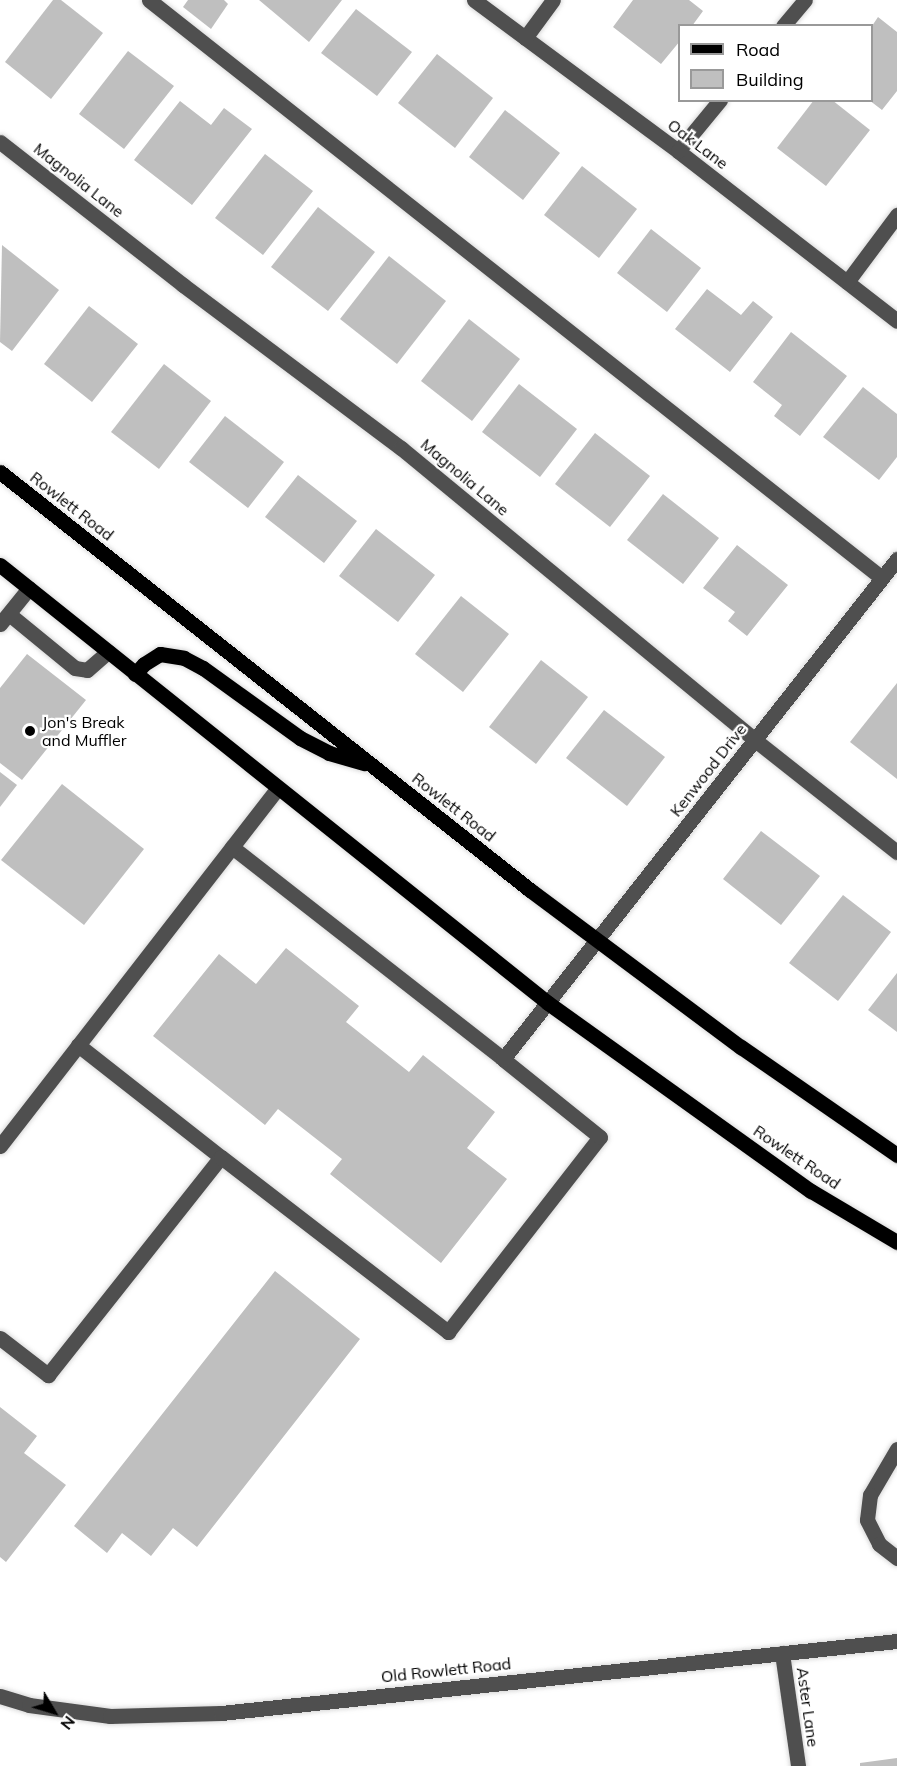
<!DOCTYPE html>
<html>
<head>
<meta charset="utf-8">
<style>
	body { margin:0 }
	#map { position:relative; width:897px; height:1766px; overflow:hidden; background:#fff; font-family:Mulish,sans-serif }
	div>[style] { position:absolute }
	.building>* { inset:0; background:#bfbfbf }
	.roads { filter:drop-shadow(0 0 2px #dbdbdb) drop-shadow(0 0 2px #dbdbdb) }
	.minor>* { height:15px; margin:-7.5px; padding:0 7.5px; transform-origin:7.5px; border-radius:7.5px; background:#4f4f4f }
	.major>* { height:15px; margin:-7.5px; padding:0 7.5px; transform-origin:7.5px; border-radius:7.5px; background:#000 }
	.dots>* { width:16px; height:16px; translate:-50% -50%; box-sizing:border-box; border:3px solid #fff; border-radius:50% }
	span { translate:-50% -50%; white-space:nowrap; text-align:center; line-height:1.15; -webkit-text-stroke:4.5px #fff; paint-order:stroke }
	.street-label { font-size:16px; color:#000 }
	.poi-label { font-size:16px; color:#000 }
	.left { translate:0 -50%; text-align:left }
	.legend { position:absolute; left:678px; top:24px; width:195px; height:78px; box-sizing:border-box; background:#fff; border:2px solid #999; margin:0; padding:8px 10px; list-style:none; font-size:18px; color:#000 }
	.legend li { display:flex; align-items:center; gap:12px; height:30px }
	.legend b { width:30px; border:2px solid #999 }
	.north { position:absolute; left:24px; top:1682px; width:60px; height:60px; -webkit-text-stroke:4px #fff; paint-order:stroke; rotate:128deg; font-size:16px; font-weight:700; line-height:24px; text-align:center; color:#000 }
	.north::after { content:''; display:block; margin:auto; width:21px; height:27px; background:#000; clip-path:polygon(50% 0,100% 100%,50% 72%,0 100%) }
</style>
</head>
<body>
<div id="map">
	<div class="building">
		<i style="clip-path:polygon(53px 0,61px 0,103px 33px,51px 99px,5px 62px)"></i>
		<i style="clip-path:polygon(188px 0,224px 0,228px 4px,211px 29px,183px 7px)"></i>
		<i style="clip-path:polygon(259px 0,342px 0,309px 42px)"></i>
		<i style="clip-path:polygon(633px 0,689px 0,703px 11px,692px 26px,680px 26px,680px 41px,661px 64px,613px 27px)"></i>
		<i style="clip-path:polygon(356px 9px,412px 52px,377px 96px,321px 53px)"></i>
		<i style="clip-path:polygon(878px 17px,897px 32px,897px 91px,882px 110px,869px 100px,872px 100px,872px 26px)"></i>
		<i style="clip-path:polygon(128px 51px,174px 86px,124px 149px,79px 114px)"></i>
		<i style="clip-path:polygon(437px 54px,493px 98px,455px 148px,398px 103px)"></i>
		<i style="clip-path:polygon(814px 100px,832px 100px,870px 130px,826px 186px,777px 148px)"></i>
		<i style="clip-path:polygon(180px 101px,211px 125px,224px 108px,252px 129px,192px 205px,134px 160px)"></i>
		<i style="clip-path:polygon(505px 110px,560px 153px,523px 200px,469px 157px)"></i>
		<i style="clip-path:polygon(265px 154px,313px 191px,263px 255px,215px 218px)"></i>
		<i style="clip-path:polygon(582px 166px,637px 209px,599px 258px,544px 215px)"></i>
		<i style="clip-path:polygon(318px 207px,375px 252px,328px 311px,271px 267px)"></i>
		<i style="clip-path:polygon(651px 229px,701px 268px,667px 312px,617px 273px)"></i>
		<i style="clip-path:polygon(2px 245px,59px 290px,12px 351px,0 342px)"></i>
		<i style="clip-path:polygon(389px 256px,446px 301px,397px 364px,340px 319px)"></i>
		<i style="clip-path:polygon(707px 289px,741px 315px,753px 301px,773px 317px,730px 372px,675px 329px)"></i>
		<i style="clip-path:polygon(89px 306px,138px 344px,92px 402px,44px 364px)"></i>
		<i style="clip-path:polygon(469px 319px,520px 359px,472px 421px,421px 381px)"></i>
		<i style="clip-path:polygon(791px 332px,847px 376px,800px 436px,774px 416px,782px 405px,753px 382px)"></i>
		<i style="clip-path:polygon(164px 364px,211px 401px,159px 469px,111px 432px)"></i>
		<i style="clip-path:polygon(519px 384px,577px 429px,540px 477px,482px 432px)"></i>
		<i style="clip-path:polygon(863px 387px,897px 414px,897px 457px,879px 480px,823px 437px)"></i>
		<i style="clip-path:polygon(225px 416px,284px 462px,248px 508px,189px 462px)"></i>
		<i style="clip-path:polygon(595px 433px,650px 476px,610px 527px,555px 484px)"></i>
		<i style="clip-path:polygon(298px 475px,357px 521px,324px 563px,265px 517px)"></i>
		<i style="clip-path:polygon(663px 494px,719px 538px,683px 584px,627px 540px)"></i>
		<i style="clip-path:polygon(376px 529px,435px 575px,398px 622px,339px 576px)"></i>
		<i style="clip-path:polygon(737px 545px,788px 585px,747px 636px,728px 621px,735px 612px,703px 588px)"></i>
		<i style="clip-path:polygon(461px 596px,509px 634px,463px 692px,415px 654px)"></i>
		<i style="clip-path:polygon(27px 654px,86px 700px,22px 780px,0 763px,0 688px)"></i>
		<i style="clip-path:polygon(541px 660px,588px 697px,536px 764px,489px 727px)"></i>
		<i style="clip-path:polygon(897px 683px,897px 779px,850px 742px)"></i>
		<i style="clip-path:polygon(604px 710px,665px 757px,627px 806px,566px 758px)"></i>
		<i style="clip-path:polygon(0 772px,17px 785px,0 807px)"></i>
		<i style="clip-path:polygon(62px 784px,144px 849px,84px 925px,1px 860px)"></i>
		<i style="clip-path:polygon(761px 831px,820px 876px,781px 925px,723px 879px)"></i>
		<i style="clip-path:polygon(843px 895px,891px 932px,838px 1001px,789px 963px)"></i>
		<i style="clip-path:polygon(286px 948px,359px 1006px,346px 1022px,409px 1072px,423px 1055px,495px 1112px,467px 1148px,507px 1179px,441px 1263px,330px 1174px,342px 1159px,278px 1109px,265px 1125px,153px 1036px,219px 954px,256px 984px)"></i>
		<i style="clip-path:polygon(897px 973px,897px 1032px,868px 1010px)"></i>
		<i style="clip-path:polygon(275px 1271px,360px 1339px,197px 1547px,173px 1528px,151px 1556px,122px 1533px,107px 1553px,74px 1526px)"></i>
		<i style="clip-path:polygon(0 1407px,37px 1436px,24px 1453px,66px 1485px,6px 1562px,0 1557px)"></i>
		<i style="clip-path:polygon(897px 1758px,897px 1766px,860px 1766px,860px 1763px)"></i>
	</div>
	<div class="roads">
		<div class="minor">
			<i style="left:149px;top:0;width:933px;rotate:38.26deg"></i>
			<i style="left:474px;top:0;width:254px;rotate:36.5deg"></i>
			<i style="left:678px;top:151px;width:277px;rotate:37.8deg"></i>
			<i style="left:783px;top:26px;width:34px;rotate:-50deg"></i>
			<i style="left:525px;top:38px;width:47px;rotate:-53.6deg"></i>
			<i style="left:0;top:142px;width:232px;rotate:38deg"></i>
			<i style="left:183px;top:285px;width:272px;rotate:36.8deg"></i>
			<i style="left:401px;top:448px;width:459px;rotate:39.5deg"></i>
			<i style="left:755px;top:740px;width:181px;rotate:38.3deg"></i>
			<i style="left:678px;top:151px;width:66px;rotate:-50.5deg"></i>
			<i style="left:847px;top:282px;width:84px;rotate:-53.3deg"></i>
			<i style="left:9px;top:614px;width:85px;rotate:39.3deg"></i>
			<i style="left:75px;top:668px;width:12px;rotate:9deg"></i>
			<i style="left:87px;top:670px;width:28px;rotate:-41deg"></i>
			<i style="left:0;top:624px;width:46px;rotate:-51.1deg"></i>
			<i style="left:232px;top:847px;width:344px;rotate:38deg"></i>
			<i style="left:78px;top:1045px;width:182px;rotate:38.1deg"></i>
			<i style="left:0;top:1146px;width:453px;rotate:-52.2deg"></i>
			<i style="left:0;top:1338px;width:61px;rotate:37.6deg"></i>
			<i style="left:48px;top:1375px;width:278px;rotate:-51.6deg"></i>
			<i style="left:221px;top:1157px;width:287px;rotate:37.6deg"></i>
			<i style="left:448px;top:1332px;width:247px;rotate:-52.1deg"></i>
			<i style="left:600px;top:1137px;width:124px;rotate:-141.2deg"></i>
			<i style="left:503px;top:1059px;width:637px;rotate:-51.76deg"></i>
			<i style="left:897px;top:1449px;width:53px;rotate:120.4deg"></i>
			<i style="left:870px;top:1495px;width:25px;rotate:97deg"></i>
			<i style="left:867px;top:1520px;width:27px;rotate:63deg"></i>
			<i style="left:879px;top:1544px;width:23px;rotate:38deg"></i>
			<i style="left:782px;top:1653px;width:114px;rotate:81.9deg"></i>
			<i style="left:0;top:1696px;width:30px;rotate:17deg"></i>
			<i style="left:29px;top:1705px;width:82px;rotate:7.7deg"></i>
			<i style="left:110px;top:1716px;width:111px;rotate:-1.5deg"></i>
			<i style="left:221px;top:1713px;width:680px;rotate:-6.08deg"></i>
		</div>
		<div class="major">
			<i style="left:0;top:472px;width:675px;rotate:38.26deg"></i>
			<i style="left:530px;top:890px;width:263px;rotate:36.7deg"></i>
			<i style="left:741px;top:1047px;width:190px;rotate:34.7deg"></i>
			<i style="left:0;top:565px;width:702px;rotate:38.63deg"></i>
			<i style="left:548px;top:1003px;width:323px;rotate:35.6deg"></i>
			<i style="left:811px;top:1191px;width:100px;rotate:30.7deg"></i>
			<i style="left:135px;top:674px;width:13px;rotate:-48deg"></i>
			<i style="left:144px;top:664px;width:19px;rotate:-32deg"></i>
			<i style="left:160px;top:654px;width:24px;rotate:9deg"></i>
			<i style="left:184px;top:658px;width:21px;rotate:28deg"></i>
			<i style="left:203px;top:668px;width:120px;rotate:35.8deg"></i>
			<i style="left:300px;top:738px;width:33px;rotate:27deg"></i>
			<i style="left:329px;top:753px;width:37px;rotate:16deg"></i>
		</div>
	</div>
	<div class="dots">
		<i style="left:30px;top:731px;background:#000"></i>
	</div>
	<div class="street-label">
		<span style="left:698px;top:144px;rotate:37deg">Oak Lane</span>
		<span style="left:79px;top:180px;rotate:38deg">Magnolia Lane</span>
		<span style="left:465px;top:477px;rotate:40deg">Magnolia Lane</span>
		<span style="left:72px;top:506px;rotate:38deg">Rowlett Road</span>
		<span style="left:708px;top:770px;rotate:-52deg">Kenwood Drive</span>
		<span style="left:454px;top:807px;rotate:38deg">Rowlett Road</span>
		<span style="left:797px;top:1157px;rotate:34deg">Rowlett Road</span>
		<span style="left:446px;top:1670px;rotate:-6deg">Old Rowlett Road</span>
		<span style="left:808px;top:1707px;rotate:82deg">Aster Lane</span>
	</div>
	<div class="poi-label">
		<span class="left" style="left:42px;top:731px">Jon's Break<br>and Muffler</span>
	</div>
	<ul class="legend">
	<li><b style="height:8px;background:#000"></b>Road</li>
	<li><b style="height:16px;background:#bfbfbf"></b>Building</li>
	</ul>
	<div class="north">N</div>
</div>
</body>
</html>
